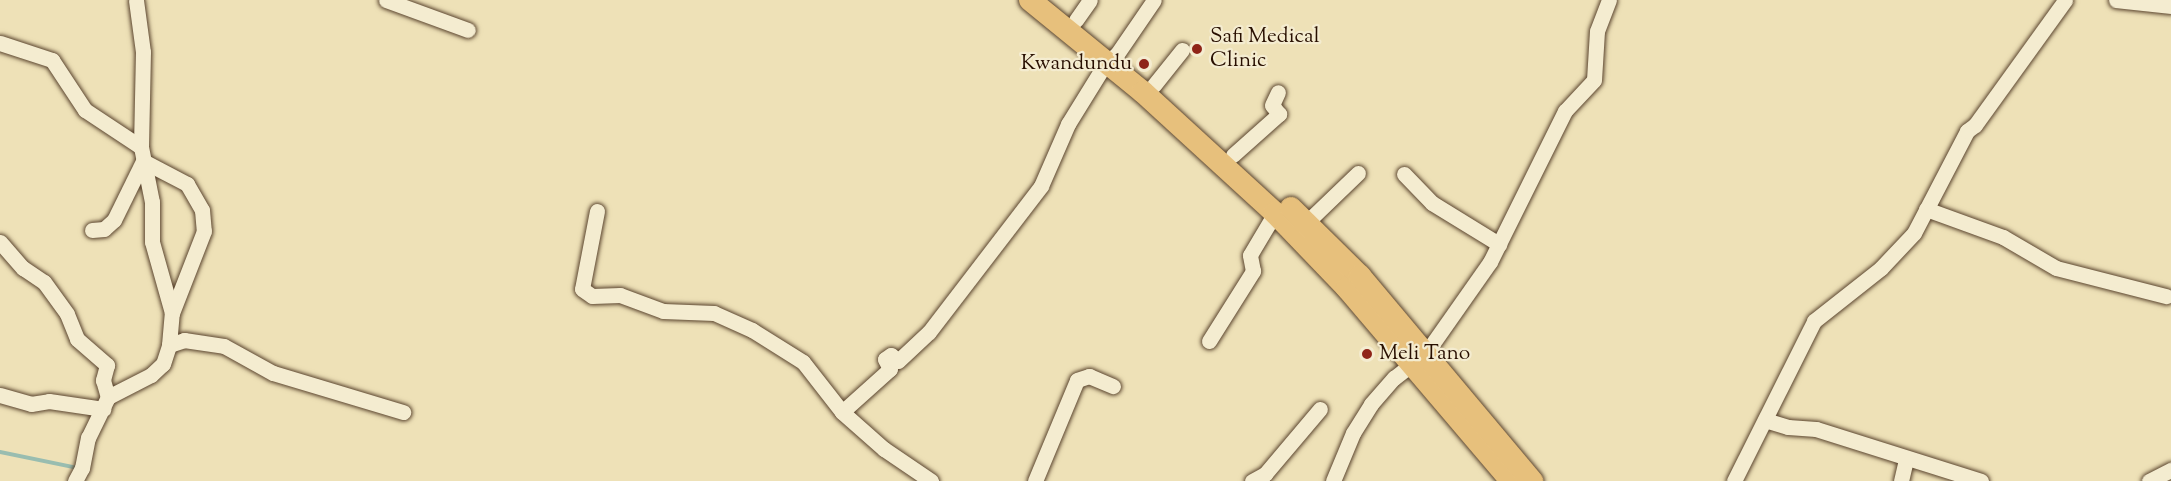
<!DOCTYPE html>
<html>
<head>
<meta charset="utf-8">
<style>
	body { margin:0 }
	#map { position:relative; width:2171px; height:481px; overflow:hidden; background:#eee1b7; font-family:"Sorts Mill Goudy",serif }
	div>[style] { position:absolute }
	.stream>* { height:4px; margin:-2px; padding:0 2px; transform-origin:2px; border-radius:2px; background:#99bdb0 }
	.roads { filter:drop-shadow(0 0 2px #5a442e) drop-shadow(0 0 2px #5a442e) }
	.minor>* { height:15px; margin:-7.5px; padding:0 7.5px; transform-origin:7.5px; border-radius:7.5px; background:#f4ecd0 }
	.primary>* { height:22px; margin:-11px; padding:0 11px; transform-origin:11px; border-radius:11px; background:#e7c07c }
	.dots>* { width:16px; height:16px; translate:-50% -50%; box-sizing:border-box; border:3px solid #f4ecd0; border-radius:50% }
	span { translate:-50% -50%; white-space:nowrap; text-align:center; line-height:1.15; -webkit-text-stroke:4.5px #f4ecd0; paint-order:stroke }
	.poi-label { font-size:21px; color:#280f00 }
	.left { translate:0 -50%; text-align:left }
	.right { translate:-100% -50%; text-align:right }
</style>
</head>
<body>
<div id="map">
	<div class="stream">
		<i style="left:0;top:452px;width:80px;rotate:11.6deg"></i>
	</div>
	<div class="roads">
		<div class="minor">
			<i style="left:386px;top:0;width:87px;rotate:20.1deg"></i>
			<i style="left:2116px;top:0;width:55px;rotate:6.2deg"></i>
			<i style="left:1076px;top:20px;width:24px;rotate:-55deg"></i>
			<i style="left:0;top:43px;width:55px;rotate:18.1deg"></i>
			<i style="left:52px;top:60px;width:60px;rotate:56.6deg"></i>
			<i style="left:85px;top:110px;width:67px;rotate:33.5deg"></i>
			<i style="left:1154px;top:85px;width:45px;rotate:-51.3deg"></i>
			<i style="left:1233px;top:155px;width:62px;rotate:-41.7deg"></i>
			<i style="left:1279px;top:114px;width:11px;rotate:-128deg"></i>
			<i style="left:1272px;top:105px;width:14px;rotate:-65deg"></i>
			<i style="left:1404px;top:174px;width:40px;rotate:46deg"></i>
			<i style="left:1432px;top:203px;width:79px;rotate:31.5deg"></i>
			<i style="left:1926px;top:209px;width:82px;rotate:20deg"></i>
			<i style="left:2003px;top:237px;width:61px;rotate:30.3deg"></i>
			<i style="left:2056px;top:268px;width:114px;rotate:14.3deg"></i>
			<i style="left:597px;top:211px;width:79px;rotate:100.9deg"></i>
			<i style="left:582px;top:289px;width:12px;rotate:35deg"></i>
			<i style="left:592px;top:296px;width:28px;rotate:-2deg"></i>
			<i style="left:620px;top:295px;width:46px;rotate:20.4deg"></i>
			<i style="left:663px;top:311px;width:51px;rotate:2.2deg"></i>
			<i style="left:714px;top:313px;width:42px;rotate:24.1deg"></i>
			<i style="left:752px;top:330px;width:60px;rotate:32.1deg"></i>
			<i style="left:803px;top:362px;width:63px;rotate:52deg"></i>
			<i style="left:842px;top:412px;width:56px;rotate:41.4deg"></i>
			<i style="left:884px;top:449px;width:57px;rotate:34.2deg"></i>
			<i style="left:1306px;top:223px;width:72px;rotate:-43.9deg"></i>
			<i style="left:92px;top:230px;width:12px;rotate:-5deg"></i>
			<i style="left:104px;top:229px;width:13px;rotate:-42deg"></i>
			<i style="left:114px;top:220px;width:66px;rotate:-63.8deg"></i>
			<i style="left:143px;top:161px;width:50px;rotate:27.6deg"></i>
			<i style="left:187px;top:184px;width:30px;rotate:60deg"></i>
			<i style="left:202px;top:210px;width:21px;rotate:85deg"></i>
			<i style="left:204px;top:231px;width:88px;rotate:111.3deg"></i>
			<i style="left:0;top:242px;width:35px;rotate:49deg"></i>
			<i style="left:23px;top:268px;width:25px;rotate:34deg"></i>
			<i style="left:44px;top:282px;width:39px;rotate:54deg"></i>
			<i style="left:67px;top:314px;width:27px;rotate:68deg"></i>
			<i style="left:77px;top:339px;width:40px;rotate:41deg"></i>
			<i style="left:107px;top:365px;width:16px;rotate:105deg"></i>
			<i style="left:103px;top:380px;width:18px;rotate:74deg"></i>
			<i style="left:1209px;top:341px;width:83px;rotate:-57.8deg"></i>
			<i style="left:1253px;top:271px;width:16px;rotate:-101deg"></i>
			<i style="left:1250px;top:255px;width:49px;rotate:-59.2deg"></i>
			<i style="left:169px;top:345px;width:16px;rotate:-18deg"></i>
			<i style="left:184px;top:340px;width:40px;rotate:8.5deg"></i>
			<i style="left:224px;top:346px;width:56px;rotate:28.9deg"></i>
			<i style="left:273px;top:373px;width:136px;rotate:16.7deg"></i>
			<i style="left:0;top:395px;width:32px;rotate:16deg"></i>
			<i style="left:31px;top:404px;width:18px;rotate:-9deg"></i>
			<i style="left:49px;top:401px;width:55px;rotate:8.4deg"></i>
			<i style="left:842px;top:412px;width:64px;rotate:-41.9deg"></i>
			<i style="left:890px;top:369px;width:11px;rotate:-117deg"></i>
			<i style="left:885px;top:359px;width:7px;rotate:-34deg"></i>
			<i style="left:891px;top:355px;width:9px;rotate:41deg"></i>
			<i style="left:898px;top:361px;width:42px;rotate:-43.1deg"></i>
			<i style="left:929px;top:332px;width:184px;rotate:-52.5deg"></i>
			<i style="left:1041px;top:186px;width:68px;rotate:-66.5deg"></i>
			<i style="left:1068px;top:124px;width:70px;rotate:-58.3deg"></i>
			<i style="left:1105px;top:64px;width:16px;rotate:-40deg"></i>
			<i style="left:1117px;top:54px;width:65px;rotate:-55.6deg"></i>
			<i style="left:1765px;top:420px;width:24px;rotate:17deg"></i>
			<i style="left:1788px;top:427px;width:28px;rotate:4deg"></i>
			<i style="left:1816px;top:429px;width:173px;rotate:17.5deg"></i>
			<i style="left:75px;top:481px;width:15px;rotate:-62deg"></i>
			<i style="left:82px;top:468px;width:31px;rotate:-79deg"></i>
			<i style="left:88px;top:438px;width:46px;rotate:-64deg"></i>
			<i style="left:108px;top:397px;width:48px;rotate:-27.1deg"></i>
			<i style="left:151px;top:375px;width:16px;rotate:-43deg"></i>
			<i style="left:163px;top:364px;width:20px;rotate:-72deg"></i>
			<i style="left:169px;top:345px;width:32px;rotate:-85deg"></i>
			<i style="left:172px;top:313px;width:74px;rotate:-105.7deg"></i>
			<i style="left:152px;top:242px;width:40px;rotate:-90deg"></i>
			<i style="left:152px;top:202px;width:56px;rotate:-101.3deg"></i>
			<i style="left:141px;top:147px;width:95px;rotate:-88.8deg"></i>
			<i style="left:143px;top:52px;width:52px;rotate:-97.7deg"></i>
			<i style="left:1035px;top:481px;width:109px;rotate:-67.4deg"></i>
			<i style="left:1077px;top:380px;width:13px;rotate:-18deg"></i>
			<i style="left:1089px;top:376px;width:26px;rotate:23deg"></i>
			<i style="left:1252px;top:481px;width:15px;rotate:-28deg"></i>
			<i style="left:1265px;top:474px;width:85px;rotate:-49.8deg"></i>
			<i style="left:1333px;top:481px;width:52px;rotate:-67.4deg"></i>
			<i style="left:1353px;top:433px;width:34px;rotate:-58deg"></i>
			<i style="left:1371px;top:404px;width:35px;rotate:-49deg"></i>
			<i style="left:1394px;top:378px;width:41px;rotate:-38deg"></i>
			<i style="left:1426px;top:353px;width:111px;rotate:-54.9deg"></i>
			<i style="left:1490px;top:262px;width:169px;rotate:-63.6deg"></i>
			<i style="left:1565px;top:111px;width:42px;rotate:-46.9deg"></i>
			<i style="left:1594px;top:80px;width:49px;rotate:-86.5deg"></i>
			<i style="left:1597px;top:31px;width:33px;rotate:-69deg"></i>
			<i style="left:1734px;top:481px;width:179px;rotate:-63.4deg"></i>
			<i style="left:1814px;top:321px;width:85px;rotate:-38.3deg"></i>
			<i style="left:1881px;top:268px;width:48px;rotate:-46.7deg"></i>
			<i style="left:1914px;top:233px;width:115px;rotate:-62.5deg"></i>
			<i style="left:1967px;top:131px;width:10px;rotate:-37deg"></i>
			<i style="left:1975px;top:125px;width:154px;rotate:-54.2deg"></i>
			<i style="left:1901px;top:481px;width:22px;rotate:-77deg"></i>
			<i style="left:2149px;top:481px;width:25px;rotate:-27deg"></i>
		</div>
		<div class="primary">
			<i style="left:1030px;top:0;width:146px;rotate:39.2deg"></i>
			<i style="left:1143px;top:92px;width:179px;rotate:42.5deg"></i>
			<i style="left:1275px;top:213px;width:104px;rotate:46.2deg"></i>
			<i style="left:1347px;top:288px;width:253px;rotate:49.6deg"></i>
			<i style="left:1291px;top:208px;width:97px;rotate:44.6deg"></i>
			<i style="left:1360px;top:276px;width:268px;rotate:50deg"></i>
		</div>
	</div>
	<div class="dots">
		<i style="left:1197px;top:49px;background:#8f2418"></i>
		<i style="left:1144px;top:64px;background:#8f2418"></i>
		<i style="left:1367px;top:354px;background:#8f2418"></i>
	</div>
	<div class="poi-label">
		<span class="left" style="left:1210px;top:49px">Safi Medical<br>Clinic</span>
		<span class="right" style="left:1132px;top:64px">Kwandundu</span>
		<span class="left" style="left:1379px;top:354px">Meli Tano</span>
	</div>
</div>
</body>
</html>
